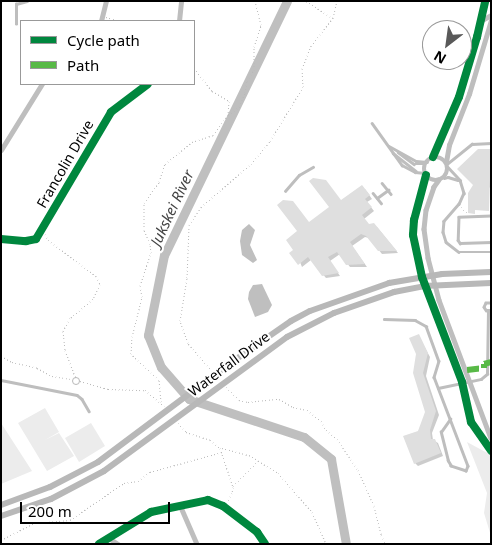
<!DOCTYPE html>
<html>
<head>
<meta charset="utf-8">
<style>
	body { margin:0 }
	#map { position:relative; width:492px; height:545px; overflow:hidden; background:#fff; font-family:"Noto Sans",sans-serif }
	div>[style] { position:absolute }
	.green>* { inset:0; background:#ececec }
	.water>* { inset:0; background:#bfbfbf }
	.shadow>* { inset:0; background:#0003 }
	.river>* { height:9px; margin:-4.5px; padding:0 4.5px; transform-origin:4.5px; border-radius:4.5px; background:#bfbfbf }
	.building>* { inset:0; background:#dfdfdf }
	.path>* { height:1px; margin-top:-0.5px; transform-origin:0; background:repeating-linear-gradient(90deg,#b9b9b9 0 1px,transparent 0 3.5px) }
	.path>.ring { margin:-0.5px; padding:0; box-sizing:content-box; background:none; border:1px solid #b9b9b9; border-radius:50% }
	.service>* { height:2.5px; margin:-1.25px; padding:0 1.25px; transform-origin:1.25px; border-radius:1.25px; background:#bebebe }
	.minor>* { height:4.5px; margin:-2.25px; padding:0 2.25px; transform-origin:2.25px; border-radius:2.25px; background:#bebebe }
	.minor>.ring { margin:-2.25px; padding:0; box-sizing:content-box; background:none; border:4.5px solid #bebebe; border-radius:50% }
	.secondary>* { height:6px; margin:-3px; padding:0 3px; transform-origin:3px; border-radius:3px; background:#b8b8b8 }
	.quiet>* { height:6px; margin-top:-3px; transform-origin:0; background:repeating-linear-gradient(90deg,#58b947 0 12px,transparent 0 18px) }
	.cycleway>* { height:8px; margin:-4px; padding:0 4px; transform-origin:4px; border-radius:4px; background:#00873e }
	span { translate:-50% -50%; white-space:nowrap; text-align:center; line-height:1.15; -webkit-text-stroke:4px #fff; paint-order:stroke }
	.street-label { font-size:14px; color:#000 }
	.water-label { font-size:15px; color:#444; font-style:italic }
	.frame { position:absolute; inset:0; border:2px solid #000; pointer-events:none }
	.legend { position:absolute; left:20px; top:20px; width:175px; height:65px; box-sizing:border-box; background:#fff; border:1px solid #999; margin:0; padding:6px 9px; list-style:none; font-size:15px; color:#000 }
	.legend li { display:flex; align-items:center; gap:10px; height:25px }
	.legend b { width:25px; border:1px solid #999 }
	.north { position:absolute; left:422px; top:20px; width:50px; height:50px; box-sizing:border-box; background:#fff; border:1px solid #999; border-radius:50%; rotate:210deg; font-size:14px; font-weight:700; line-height:20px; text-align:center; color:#000 }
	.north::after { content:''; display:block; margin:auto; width:18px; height:22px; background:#595959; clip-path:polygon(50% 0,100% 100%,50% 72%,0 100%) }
	.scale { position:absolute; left:20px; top:502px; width:150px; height:22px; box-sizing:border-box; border:2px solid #000; border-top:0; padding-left:6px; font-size:15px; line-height:18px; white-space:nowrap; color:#000; -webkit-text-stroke:4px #fff; paint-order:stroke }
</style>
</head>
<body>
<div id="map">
	<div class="green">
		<i style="clip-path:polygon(45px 408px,59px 432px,45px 440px,59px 433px,74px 456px,47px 471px,18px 423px)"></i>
		<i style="clip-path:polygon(1px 423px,32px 471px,1px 484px)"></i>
		<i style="clip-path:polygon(91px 423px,105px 446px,79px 462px,65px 438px)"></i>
		<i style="clip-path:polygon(467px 442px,491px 455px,491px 536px,484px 513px,487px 493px)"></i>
	</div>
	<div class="water">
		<i style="clip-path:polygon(249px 224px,255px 230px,250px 245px,257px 260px,253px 263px,242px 255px,240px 241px,242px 230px)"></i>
		<i style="clip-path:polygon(262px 284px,272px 305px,268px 312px,255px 317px,248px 299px,249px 292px,253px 285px)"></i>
	</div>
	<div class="shadow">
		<i style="clip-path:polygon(491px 149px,491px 186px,489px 188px,474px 185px,478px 150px)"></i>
		<i style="clip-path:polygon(365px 189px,372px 199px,367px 202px,374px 211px,364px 219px,369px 225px,377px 227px,398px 253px,382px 254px,369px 238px,365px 237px,352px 246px,367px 267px,350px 267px,340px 254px,330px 261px,340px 276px,326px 278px,311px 260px,302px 267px,295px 250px,299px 231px,341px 201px)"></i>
		<i style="clip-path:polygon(418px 335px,430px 357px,426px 376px,439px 415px,432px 433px,433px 440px,438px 443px,443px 456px,418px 466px,415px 463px,418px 432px,426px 413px)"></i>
	</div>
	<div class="river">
		<i style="left:287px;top:1px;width:282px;rotate:115.8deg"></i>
		<i style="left:164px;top:255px;width:82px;rotate:101.3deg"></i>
		<i style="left:148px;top:335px;width:35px;rotate:68deg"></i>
		<i style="left:161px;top:367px;width:43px;rotate:48.8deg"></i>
		<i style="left:189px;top:399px;width:121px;rotate:18.3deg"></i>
		<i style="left:304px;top:437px;width:35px;rotate:39deg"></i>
		<i style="left:331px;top:459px;width:86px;rotate:80deg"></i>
	</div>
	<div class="building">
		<i style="clip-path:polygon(478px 149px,491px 149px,489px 211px,475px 210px,475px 214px,468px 213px,468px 193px,473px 185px,457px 169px)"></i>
		<i style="clip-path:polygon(313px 178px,326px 180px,341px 200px,362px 185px,370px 195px,365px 199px,372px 207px,362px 215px,369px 224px,374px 223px,397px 251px,378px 251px,366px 236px,361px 234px,350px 242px,365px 264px,346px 265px,337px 252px,328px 257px,339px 273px,322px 276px,308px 257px,298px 265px,289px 253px,293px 250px,286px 240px,297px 231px,277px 205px,283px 200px,293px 201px,309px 222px,329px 207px,309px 181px)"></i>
		<i style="clip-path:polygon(419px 334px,428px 353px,423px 373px,436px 411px,430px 430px,431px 439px,435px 439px,441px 453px,414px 464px,403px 436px,418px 431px,425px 412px,413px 373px,416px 354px,409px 338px)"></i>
	</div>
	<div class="path">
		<i style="left:306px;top:1px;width:31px;rotate:33deg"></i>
		<i style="left:106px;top:17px;width:14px;rotate:17deg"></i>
		<i style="left:194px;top:68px;width:29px;rotate:52deg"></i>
		<i style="left:212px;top:91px;width:20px;rotate:30deg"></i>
		<i style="left:229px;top:101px;width:13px;rotate:94deg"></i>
		<i style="left:461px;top:207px;width:8px;rotate:45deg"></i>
		<i style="left:45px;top:234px;width:7px;rotate:63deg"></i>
		<i style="left:48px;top:240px;width:60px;rotate:36.9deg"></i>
		<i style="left:96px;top:276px;width:9px;rotate:63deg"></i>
		<i style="left:100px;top:284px;width:17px;rotate:115deg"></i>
		<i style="left:93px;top:299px;width:30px;rotate:140deg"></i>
		<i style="left:70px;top:318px;width:15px;rotate:118deg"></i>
		<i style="left:63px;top:331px;width:19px;rotate:84deg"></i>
		<i style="left:65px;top:350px;width:30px;rotate:69deg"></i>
		<i style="left:1px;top:356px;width:13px;rotate:29deg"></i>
		<i style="left:12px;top:362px;width:26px;rotate:13deg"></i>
		<i style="left:37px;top:368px;width:17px;rotate:28deg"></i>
		<i style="left:52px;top:376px;width:20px;rotate:9deg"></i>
		<i style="left:212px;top:371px;width:37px;rotate:-131deg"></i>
		<i style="left:188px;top:343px;width:23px;rotate:-110deg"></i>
		<i style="left:180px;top:321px;width:44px;rotate:-80.8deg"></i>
		<i style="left:187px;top:278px;width:53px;rotate:-87.8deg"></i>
		<i style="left:189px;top:225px;width:22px;rotate:-56deg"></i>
		<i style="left:201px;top:207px;width:66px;rotate:-40.7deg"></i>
		<i style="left:251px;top:164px;width:30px;rotate:-50deg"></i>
		<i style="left:270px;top:141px;width:63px;rotate:-58.6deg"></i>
		<i style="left:303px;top:87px;width:18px;rotate:-93deg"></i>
		<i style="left:302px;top:69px;width:25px;rotate:-69deg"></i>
		<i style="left:311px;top:46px;width:36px;rotate:-52deg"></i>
		<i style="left:333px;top:18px;width:17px;rotate:-77deg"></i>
		<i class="ring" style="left:72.5px;top:377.5px;width:6px;height:6px"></i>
		<i style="left:80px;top:381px;width:29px;rotate:16deg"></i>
		<i style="left:108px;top:389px;width:37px;rotate:2deg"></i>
		<i style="left:145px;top:390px;width:25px;rotate:40deg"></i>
		<i style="left:226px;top:387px;width:18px;rotate:45deg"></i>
		<i style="left:239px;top:400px;width:9px;rotate:13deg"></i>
		<i style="left:248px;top:402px;width:31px;rotate:-6deg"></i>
		<i style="left:279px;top:399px;width:16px;rotate:30deg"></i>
		<i style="left:293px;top:407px;width:14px;rotate:12deg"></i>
		<i style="left:307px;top:410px;width:18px;rotate:38deg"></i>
		<i style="left:321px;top:421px;width:10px;rotate:61deg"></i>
		<i style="left:326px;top:430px;width:14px;rotate:39deg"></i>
		<i style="left:337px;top:439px;width:37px;rotate:56deg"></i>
		<i style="left:358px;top:470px;width:39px;rotate:66deg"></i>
		<i style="left:374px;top:506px;width:30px;rotate:76deg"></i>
		<i style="left:381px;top:535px;width:10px;rotate:61deg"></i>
		<i style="left:161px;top:402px;width:22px;rotate:-95deg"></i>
		<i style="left:159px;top:380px;width:38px;rotate:-137deg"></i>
		<i style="left:131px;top:354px;width:17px;rotate:-87deg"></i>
		<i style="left:132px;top:337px;width:41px;rotate:-76deg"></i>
		<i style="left:142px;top:297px;width:11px;rotate:-100deg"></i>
		<i style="left:140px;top:286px;width:35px;rotate:-72deg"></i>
		<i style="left:151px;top:253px;width:9px;rotate:-96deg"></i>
		<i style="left:150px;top:244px;width:15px;rotate:-113deg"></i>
		<i style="left:144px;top:230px;width:27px;rotate:-90deg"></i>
		<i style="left:144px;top:203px;width:26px;rotate:-54deg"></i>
		<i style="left:159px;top:182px;width:19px;rotate:-72deg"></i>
		<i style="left:165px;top:164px;width:35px;rotate:-39deg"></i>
		<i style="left:192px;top:142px;width:22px;rotate:-18deg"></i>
		<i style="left:213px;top:135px;width:25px;rotate:-53deg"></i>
		<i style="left:228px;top:115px;width:14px;rotate:-36deg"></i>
		<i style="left:239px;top:107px;width:15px;rotate:-67deg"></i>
		<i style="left:245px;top:93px;width:12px;rotate:-81deg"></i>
		<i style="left:247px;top:81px;width:13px;rotate:-58deg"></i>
		<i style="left:254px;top:70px;width:23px;rotate:-90deg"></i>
		<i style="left:254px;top:47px;width:23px;rotate:-72deg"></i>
		<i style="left:261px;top:25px;width:25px;rotate:-104deg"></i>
		<i style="left:178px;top:423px;width:12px;rotate:48deg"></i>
		<i style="left:186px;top:432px;width:25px;rotate:18deg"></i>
		<i style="left:210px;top:440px;width:13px;rotate:39deg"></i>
		<i style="left:220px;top:448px;width:41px;rotate:71.6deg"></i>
		<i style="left:233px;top:487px;width:6px;rotate:99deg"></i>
		<i style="left:232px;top:493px;width:10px;rotate:119deg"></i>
		<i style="left:222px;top:448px;width:28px;rotate:15deg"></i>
		<i style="left:249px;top:455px;width:34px;rotate:32deg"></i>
		<i style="left:278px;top:473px;width:52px;rotate:48.9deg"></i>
		<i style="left:312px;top:512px;width:35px;rotate:66deg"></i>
		<i style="left:233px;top:486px;width:35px;rotate:-45deg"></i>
		<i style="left:1px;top:540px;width:38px;rotate:-27deg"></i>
		<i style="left:35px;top:523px;width:35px;rotate:-5deg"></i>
		<i style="left:70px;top:520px;width:65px;rotate:-34.4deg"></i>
		<i style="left:124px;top:483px;width:14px;rotate:-8deg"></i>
		<i style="left:138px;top:481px;width:15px;rotate:-37deg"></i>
		<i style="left:150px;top:472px;width:75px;rotate:-15.5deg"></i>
	</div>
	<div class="service">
		<i style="left:16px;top:24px;width:20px;rotate:-90deg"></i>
		<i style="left:16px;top:4px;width:11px;rotate:-15deg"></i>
		<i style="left:372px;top:123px;width:52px;rotate:54.5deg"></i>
		<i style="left:402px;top:165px;width:15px;rotate:28deg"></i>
		<i style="left:415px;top:172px;width:10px;rotate:6deg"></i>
		<i style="left:389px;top:146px;width:31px;rotate:29deg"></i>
		<i style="left:416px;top:161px;width:11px;rotate:5deg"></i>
		<i style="left:398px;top:152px;width:20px;rotate:37deg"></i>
		<i style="left:414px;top:164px;width:11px"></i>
		<i style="left:393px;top:153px;width:29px;rotate:38deg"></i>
		<i style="left:447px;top:164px;width:32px;rotate:-39deg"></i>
		<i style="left:472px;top:144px;width:19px;rotate:-3deg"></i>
		<i style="left:448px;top:167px;width:18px;rotate:47deg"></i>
		<i style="left:460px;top:180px;width:14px;rotate:73deg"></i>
		<i style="left:464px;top:193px;width:12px;rotate:114deg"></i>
		<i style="left:459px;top:204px;width:23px;rotate:131deg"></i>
		<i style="left:444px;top:221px;width:11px;rotate:95deg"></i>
		<i style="left:443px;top:232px;width:10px;rotate:73deg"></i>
		<i style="left:446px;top:242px;width:16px;rotate:38deg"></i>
		<i style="left:459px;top:252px;width:32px"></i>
		<i style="left:444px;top:178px;width:4px;rotate:-14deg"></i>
		<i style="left:448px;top:177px;width:10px;rotate:17deg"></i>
		<i style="left:382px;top:183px;width:14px;rotate:51deg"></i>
		<i style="left:285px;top:191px;width:21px;rotate:-49deg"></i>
		<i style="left:299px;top:175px;width:16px;rotate:-30deg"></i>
		<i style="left:373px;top:193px;width:13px;rotate:51deg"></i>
		<i style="left:377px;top:198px;width:14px;rotate:-36deg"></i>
		<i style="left:491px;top:216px;width:32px;rotate:178deg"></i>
		<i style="left:459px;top:217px;width:23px;rotate:92deg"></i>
		<i style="left:458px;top:240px;width:4px;rotate:56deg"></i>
		<i style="left:460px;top:243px;width:31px;rotate:-2deg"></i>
		<i style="left:491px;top:303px;width:5px;rotate:180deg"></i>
		<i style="left:486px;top:303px;width:4px;rotate:117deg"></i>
		<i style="left:484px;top:307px;width:4px;rotate:56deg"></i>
		<i style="left:486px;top:310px;width:5px"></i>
		<i style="left:384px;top:319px;width:31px;rotate:2deg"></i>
		<i style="left:415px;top:320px;width:13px;rotate:29deg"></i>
		<i style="left:426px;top:326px;width:37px;rotate:70deg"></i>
		<i style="left:439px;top:361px;width:17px;rotate:107deg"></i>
		<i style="left:434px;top:377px;width:95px;rotate:69.1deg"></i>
		<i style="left:468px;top:466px;width:5px;rotate:112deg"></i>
		<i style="left:466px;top:471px;width:16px;rotate:-162deg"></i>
		<i style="left:451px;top:466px;width:6px;rotate:-121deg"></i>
		<i style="left:448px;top:461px;width:30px;rotate:-104deg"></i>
		<i style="left:441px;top:432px;width:16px;rotate:-55deg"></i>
		<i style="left:1px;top:380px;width:77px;rotate:11.2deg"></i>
		<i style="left:77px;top:395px;width:6px;rotate:39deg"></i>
		<i style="left:82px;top:399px;width:14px;rotate:60deg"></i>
		<i style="left:438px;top:388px;width:44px;rotate:-11.8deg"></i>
		<i style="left:481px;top:379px;width:8px;rotate:-40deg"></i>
		<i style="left:487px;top:374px;width:63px;rotate:-89.1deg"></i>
	</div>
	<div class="minor">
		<i style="left:482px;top:20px;width:10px;rotate:-29deg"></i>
		<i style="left:101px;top:21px;width:21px;rotate:-76deg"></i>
		<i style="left:179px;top:21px;width:20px;rotate:-84deg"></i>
		<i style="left:1px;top:150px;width:78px;rotate:-58.2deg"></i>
		<i style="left:433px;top:157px;width:65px;rotate:-66.6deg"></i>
		<i style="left:459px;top:97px;width:63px;rotate:-73.3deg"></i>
		<i style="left:477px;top:37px;width:37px;rotate:-77deg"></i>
		<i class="ring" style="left:424px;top:157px;width:19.5px;height:19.5px"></i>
		<i style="left:446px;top:162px;width:17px;rotate:-80deg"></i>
		<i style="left:449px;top:145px;width:55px;rotate:-68.6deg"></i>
		<i style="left:469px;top:94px;width:77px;rotate:-73.4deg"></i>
		<i style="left:426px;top:175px;width:47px;rotate:104.9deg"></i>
		<i style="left:414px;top:220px;width:15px;rotate:94deg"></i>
		<i style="left:413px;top:235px;width:43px;rotate:77.9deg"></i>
		<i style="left:422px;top:277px;width:112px;rotate:69.1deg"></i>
		<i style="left:462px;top:382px;width:41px;rotate:77.3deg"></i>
		<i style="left:471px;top:422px;width:35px;rotate:55deg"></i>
		<i style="left:439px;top:180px;width:9px;rotate:126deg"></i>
		<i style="left:434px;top:187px;width:24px;rotate:109deg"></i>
		<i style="left:426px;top:210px;width:19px;rotate:96deg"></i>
		<i style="left:424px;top:229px;width:29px;rotate:82deg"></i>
		<i style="left:428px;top:258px;width:43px;rotate:75.3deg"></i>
		<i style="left:439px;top:300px;width:147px;rotate:69.4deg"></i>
		<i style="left:1px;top:239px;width:25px;rotate:5deg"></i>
		<i style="left:26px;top:241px;width:10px;rotate:-11deg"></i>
		<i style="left:36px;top:239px;width:147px;rotate:-59.4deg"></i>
		<i style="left:111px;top:112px;width:46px;rotate:-37.1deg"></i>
		<i style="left:180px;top:505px;width:43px;rotate:66.4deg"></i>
		<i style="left:109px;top:538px;width:11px;rotate:34deg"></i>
		<i style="left:99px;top:544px;width:61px;rotate:-31.6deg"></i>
		<i style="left:151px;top:512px;width:58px;rotate:-11.9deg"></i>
		<i style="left:208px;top:500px;width:16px;rotate:22deg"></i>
		<i style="left:223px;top:506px;width:43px;rotate:37.4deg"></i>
		<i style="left:257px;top:532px;width:14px;rotate:56deg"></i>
	</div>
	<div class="secondary">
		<i style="left:1px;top:505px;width:52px;rotate:-20.2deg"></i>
		<i style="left:50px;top:487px;width:54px;rotate:-27.5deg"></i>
		<i style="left:98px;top:462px;width:164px;rotate:-36.8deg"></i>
		<i style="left:229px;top:364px;width:75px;rotate:-34.7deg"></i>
		<i style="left:291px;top:321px;width:21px;rotate:-28deg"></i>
		<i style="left:310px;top:311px;width:84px;rotate:-19.5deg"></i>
		<i style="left:389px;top:283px;width:54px;rotate:-9.6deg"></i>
		<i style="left:442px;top:274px;width:49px;rotate:-2.3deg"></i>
		<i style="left:1px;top:516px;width:53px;rotate:-18.8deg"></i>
		<i style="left:51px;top:499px;width:60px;rotate:-27.8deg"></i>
		<i style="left:104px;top:471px;width:227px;rotate:-36.2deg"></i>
		<i style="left:287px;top:337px;width:53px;rotate:-27.1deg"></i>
		<i style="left:334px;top:313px;width:64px;rotate:-19.3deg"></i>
		<i style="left:394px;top:292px;width:31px;rotate:-11deg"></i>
		<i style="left:424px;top:286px;width:67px;rotate:-2.6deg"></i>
	</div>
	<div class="quiet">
		<i style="left:467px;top:370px;width:17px;rotate:-7deg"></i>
		<i style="left:484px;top:368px;width:4px;rotate:-90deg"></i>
		<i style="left:484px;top:364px;width:7px;rotate:-16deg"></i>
	</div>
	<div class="cycleway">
		<i style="left:433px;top:157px;width:65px;rotate:-66.6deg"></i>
		<i style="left:459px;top:97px;width:63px;rotate:-73.3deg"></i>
		<i style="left:477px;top:37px;width:37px;rotate:-77deg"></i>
		<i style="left:426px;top:175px;width:47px;rotate:104.9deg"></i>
		<i style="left:414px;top:220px;width:15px;rotate:94deg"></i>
		<i style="left:413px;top:235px;width:43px;rotate:77.9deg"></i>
		<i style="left:422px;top:277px;width:112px;rotate:69.1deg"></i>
		<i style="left:462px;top:382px;width:41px;rotate:77.3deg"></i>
		<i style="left:471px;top:422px;width:35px;rotate:55deg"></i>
		<i style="left:1px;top:239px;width:25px;rotate:5deg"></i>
		<i style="left:26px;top:241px;width:10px;rotate:-11deg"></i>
		<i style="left:36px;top:239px;width:147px;rotate:-59.4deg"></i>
		<i style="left:111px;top:112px;width:46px;rotate:-37.1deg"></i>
		<i style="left:99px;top:544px;width:61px;rotate:-31.6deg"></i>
		<i style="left:151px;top:512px;width:58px;rotate:-11.9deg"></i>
		<i style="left:208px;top:500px;width:16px;rotate:22deg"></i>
		<i style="left:223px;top:506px;width:43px;rotate:37.4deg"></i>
		<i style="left:257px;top:532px;width:14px;rotate:56deg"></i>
	</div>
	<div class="street-label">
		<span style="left:65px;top:164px;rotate:-60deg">Francolin Drive</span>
		<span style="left:229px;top:364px;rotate:-37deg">Waterfall Drive</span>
	</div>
	<div class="water-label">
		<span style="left:172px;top:208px;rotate:-65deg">Jukskei River</span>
	</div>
	<div class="frame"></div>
	<ul class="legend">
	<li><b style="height:6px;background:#00873e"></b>Cycle path</li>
	<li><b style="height:6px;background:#58b947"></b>Path</li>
	</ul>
	<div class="north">N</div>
	<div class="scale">200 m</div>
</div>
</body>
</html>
